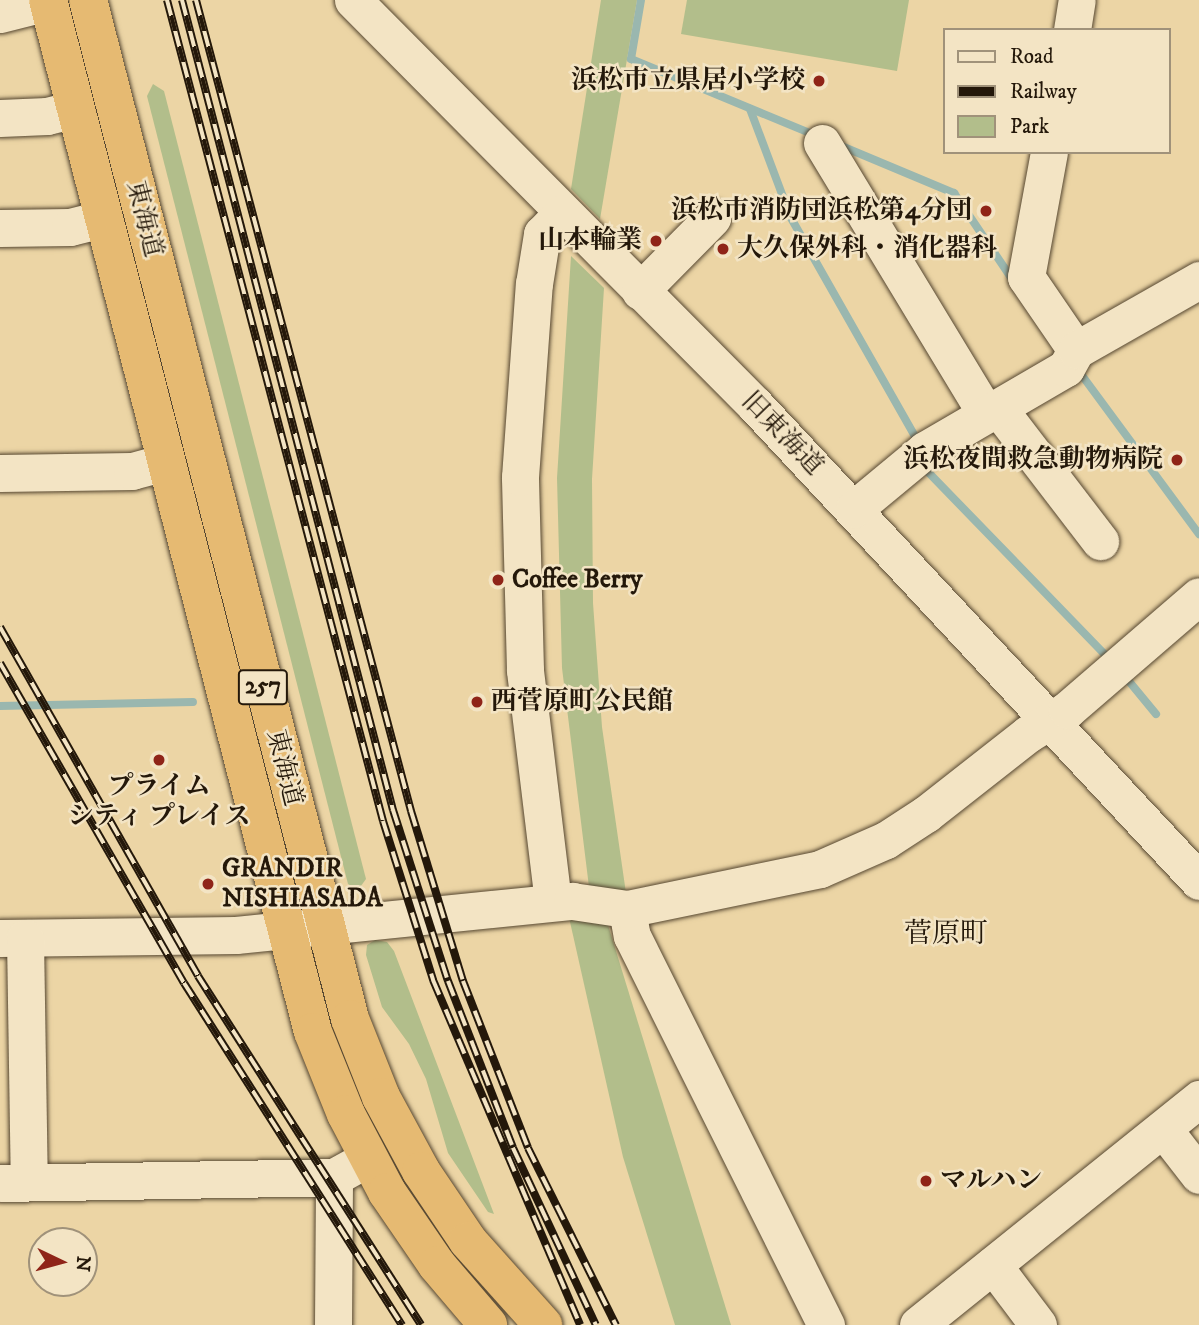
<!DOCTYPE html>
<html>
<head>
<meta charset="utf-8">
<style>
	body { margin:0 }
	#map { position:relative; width:1199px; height:1325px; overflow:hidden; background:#ecd5a5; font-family:"IM FELL DW Pica","Noto Serif JP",serif }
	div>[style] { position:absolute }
	.green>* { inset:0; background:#b2be8b }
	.stream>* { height:8px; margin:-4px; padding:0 4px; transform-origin:4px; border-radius:4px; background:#9ab7af }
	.roads { filter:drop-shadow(0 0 2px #564731) drop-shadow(0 0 2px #564731) }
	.minor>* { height:37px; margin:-18.5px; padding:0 18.5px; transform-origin:18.5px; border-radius:18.5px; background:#f3e4c4 }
	.highway>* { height:38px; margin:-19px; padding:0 19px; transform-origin:19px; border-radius:19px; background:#e6ba72 }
	.rail>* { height:8px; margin-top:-4px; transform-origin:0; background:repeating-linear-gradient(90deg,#f3e4c4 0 16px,#24180a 0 32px); box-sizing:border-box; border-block:2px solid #24180a }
	.dots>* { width:19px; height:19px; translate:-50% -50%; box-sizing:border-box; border:4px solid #f3e4c4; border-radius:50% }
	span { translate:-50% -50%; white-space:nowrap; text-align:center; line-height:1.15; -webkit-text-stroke:5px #f3e4c4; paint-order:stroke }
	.shield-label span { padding:2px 5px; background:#f3e4c4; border:2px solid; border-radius:5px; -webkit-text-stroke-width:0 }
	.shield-label { font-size:24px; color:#24180a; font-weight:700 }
	.poi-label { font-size:26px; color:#24180a; font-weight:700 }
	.right { translate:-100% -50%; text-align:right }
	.left { translate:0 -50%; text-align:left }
	.street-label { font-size:26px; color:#24180a }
	.neighbourhood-label { font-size:28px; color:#24180a }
	.legend { position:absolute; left:943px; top:28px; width:228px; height:126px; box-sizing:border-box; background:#f3e4c4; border:2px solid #a0927a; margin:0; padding:9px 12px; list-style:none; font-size:21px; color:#24180a }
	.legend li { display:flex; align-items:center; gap:14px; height:35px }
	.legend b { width:35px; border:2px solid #a0927a }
	.north { position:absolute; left:28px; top:1227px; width:70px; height:70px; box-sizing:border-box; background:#f3e4c4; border:2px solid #a0927a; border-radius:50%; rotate:95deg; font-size:19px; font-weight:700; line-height:28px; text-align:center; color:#24180a }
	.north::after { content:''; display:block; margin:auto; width:24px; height:32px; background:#8f2418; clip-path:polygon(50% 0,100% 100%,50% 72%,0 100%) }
</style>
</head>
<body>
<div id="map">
	<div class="green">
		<i style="clip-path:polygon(601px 0,637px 0,600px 219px,571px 189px)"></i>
		<i style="clip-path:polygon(687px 0,909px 0,897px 71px,681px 34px)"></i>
		<i style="clip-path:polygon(153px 84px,164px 91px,366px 879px,358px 890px,348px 884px,147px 96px)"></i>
		<i style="clip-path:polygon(571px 256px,604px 288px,592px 479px,593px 603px,602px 727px,626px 893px,589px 887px,562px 668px,557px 478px)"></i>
		<i style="clip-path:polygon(568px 913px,608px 925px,731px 1325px,675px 1325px,623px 1157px)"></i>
		<i style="clip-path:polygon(375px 940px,387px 942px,394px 951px,494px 1214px,488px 1212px,448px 1153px,426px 1079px,409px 1044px,382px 1007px,366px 955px,367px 945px)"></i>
	</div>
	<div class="stream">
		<i style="left:641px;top:0;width:60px;rotate:99.6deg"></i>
		<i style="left:631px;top:59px;width:201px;rotate:22.5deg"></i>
		<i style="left:750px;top:109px;width:116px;rotate:69.4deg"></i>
		<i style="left:791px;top:218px;width:259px;rotate:60.4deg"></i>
		<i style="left:839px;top:145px;width:125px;rotate:22.7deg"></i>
		<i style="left:954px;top:193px;width:107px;rotate:56deg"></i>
		<i style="left:1078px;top:370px;width:204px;rotate:53.6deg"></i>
		<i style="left:926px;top:464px;width:9px;rotate:72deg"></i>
		<i style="left:929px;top:473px;width:260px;rotate:45.9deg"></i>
		<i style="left:1123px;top:674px;width:52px;rotate:50.5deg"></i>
		<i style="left:0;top:706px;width:193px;rotate:-1.2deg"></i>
	</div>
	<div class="roads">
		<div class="minor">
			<i style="left:353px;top:0;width:571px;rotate:45.21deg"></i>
			<i style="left:755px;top:405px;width:651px;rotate:46.99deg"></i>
			<i style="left:0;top:14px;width:49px;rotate:-14deg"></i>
			<i style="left:1072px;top:30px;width:30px;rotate:-81deg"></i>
			<i style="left:0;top:118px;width:47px;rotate:-2.4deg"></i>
			<i style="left:47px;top:116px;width:29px;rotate:-14deg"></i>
			<i style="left:822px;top:143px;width:317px;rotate:58.8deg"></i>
			<i style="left:1049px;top:152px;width:127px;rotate:100.4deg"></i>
			<i style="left:1026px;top:277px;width:88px;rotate:55.6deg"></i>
			<i style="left:0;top:228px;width:70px;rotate:-0.8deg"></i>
			<i style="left:70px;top:227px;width:34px;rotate:-14deg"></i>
			<i style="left:640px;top:291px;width:103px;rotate:-45.4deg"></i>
			<i style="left:998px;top:408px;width:168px;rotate:52.5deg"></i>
			<i style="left:0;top:473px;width:132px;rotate:-0.9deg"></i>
			<i style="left:132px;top:471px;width:35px;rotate:-15deg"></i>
			<i style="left:854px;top:509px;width:92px;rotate:-39.7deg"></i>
			<i style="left:925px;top:450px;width:163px;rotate:-30.2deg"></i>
			<i style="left:1066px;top:368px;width:21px;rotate:-61deg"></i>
			<i style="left:1076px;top:350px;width:142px;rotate:-29.6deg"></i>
			<i style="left:553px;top:902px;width:234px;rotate:-96.9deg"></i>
			<i style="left:525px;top:670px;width:193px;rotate:-91.5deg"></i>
			<i style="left:520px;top:477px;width:194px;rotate:-85.9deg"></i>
			<i style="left:534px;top:284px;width:51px;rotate:-80.9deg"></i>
			<i style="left:542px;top:234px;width:29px;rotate:-46deg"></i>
			<i style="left:627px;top:909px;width:27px;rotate:80deg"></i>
			<i style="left:632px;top:936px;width:435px;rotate:63.5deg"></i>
			<i style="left:0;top:938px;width:236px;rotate:-0.7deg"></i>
			<i style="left:236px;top:935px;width:338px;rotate:-5.8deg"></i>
			<i style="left:572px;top:901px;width:56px;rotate:8.3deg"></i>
			<i style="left:627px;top:909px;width:197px;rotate:-11.7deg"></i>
			<i style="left:820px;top:869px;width:72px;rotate:-23.7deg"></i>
			<i style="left:886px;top:840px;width:48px;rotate:-33deg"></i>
			<i style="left:926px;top:814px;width:130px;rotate:-38.1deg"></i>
			<i style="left:1028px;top:734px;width:46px;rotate:-31.6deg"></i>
			<i style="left:1067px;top:710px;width:174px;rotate:-40.8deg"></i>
			<i style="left:25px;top:938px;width:244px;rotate:89.1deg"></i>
			<i style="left:1164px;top:1130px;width:57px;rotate:52.1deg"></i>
			<i style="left:0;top:1183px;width:334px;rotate:-1deg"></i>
			<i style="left:993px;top:1265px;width:75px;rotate:53.1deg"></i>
			<i style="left:333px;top:1325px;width:148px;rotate:-89.6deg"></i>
			<i style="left:334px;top:1177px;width:23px;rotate:-29deg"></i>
			<i style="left:918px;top:1325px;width:361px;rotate:-38.8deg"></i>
		</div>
		<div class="highway">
			<i style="left:48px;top:0;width:1065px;rotate:75.6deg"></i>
			<i style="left:313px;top:1032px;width:88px;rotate:68.1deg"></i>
			<i style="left:346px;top:1114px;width:88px;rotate:62.3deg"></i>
			<i style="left:387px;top:1192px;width:88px;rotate:55.6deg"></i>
			<i style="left:437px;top:1265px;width:79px;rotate:49.6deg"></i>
			<i style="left:88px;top:0;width:1052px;rotate:75.58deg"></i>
			<i style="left:350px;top:1019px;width:84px;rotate:68.3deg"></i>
			<i style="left:381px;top:1097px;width:84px;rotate:61.6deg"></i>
			<i style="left:421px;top:1171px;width:84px;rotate:56.1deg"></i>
			<i style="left:468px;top:1241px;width:113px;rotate:48.2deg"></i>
		</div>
	</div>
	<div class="rail">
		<i style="left:167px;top:0;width:849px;rotate:75.26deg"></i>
		<i style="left:383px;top:821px;width:167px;rotate:72.5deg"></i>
		<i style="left:433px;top:980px;width:375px;rotate:66.9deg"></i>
		<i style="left:182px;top:0;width:837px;rotate:75.4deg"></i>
		<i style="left:393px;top:810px;width:180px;rotate:72.2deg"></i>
		<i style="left:448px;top:981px;width:179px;rotate:68.7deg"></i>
		<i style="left:513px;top:1148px;width:195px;rotate:64.9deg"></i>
		<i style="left:196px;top:0;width:839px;rotate:75.15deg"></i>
		<i style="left:411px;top:811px;width:178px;rotate:73deg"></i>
		<i style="left:463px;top:981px;width:179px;rotate:68.7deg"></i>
		<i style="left:528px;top:1148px;width:198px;rotate:63.6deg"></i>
		<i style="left:0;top:627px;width:401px;rotate:60.4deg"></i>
		<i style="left:198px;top:976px;width:414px;rotate:57.4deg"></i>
		<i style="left:0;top:663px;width:369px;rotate:60.1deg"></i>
		<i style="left:184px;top:983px;width:406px;rotate:57.5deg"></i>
	</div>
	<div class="dots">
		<i style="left:819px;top:81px;background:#8f2418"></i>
		<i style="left:986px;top:211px;background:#8f2418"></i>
		<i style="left:656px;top:241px;background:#8f2418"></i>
		<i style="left:723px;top:249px;background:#8f2418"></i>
		<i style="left:1177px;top:460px;background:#8f2418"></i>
		<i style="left:498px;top:580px;background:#8f2418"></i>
		<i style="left:477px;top:702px;background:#8f2418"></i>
		<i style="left:159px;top:760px;background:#8f2418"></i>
		<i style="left:208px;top:884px;background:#8f2418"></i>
		<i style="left:926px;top:1181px;background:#8f2418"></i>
	</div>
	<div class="shield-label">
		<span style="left:263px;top:687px">257</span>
	</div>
	<div class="poi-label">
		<span class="right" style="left:805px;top:81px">浜松市立県居小学校</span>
		<span class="right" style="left:972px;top:211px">浜松市消防団浜松第4分団</span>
		<span class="right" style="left:642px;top:241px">山本輪業</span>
		<span class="left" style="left:737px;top:249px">大久保外科・消化器科</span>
		<span class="right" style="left:1163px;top:460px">浜松夜間救急動物病院</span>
		<span class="left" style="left:512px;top:580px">Coffee Berry</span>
		<span class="left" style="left:491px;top:702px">西菅原町公民館</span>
		<span style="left:159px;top:802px">プライム<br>シティ プレイス</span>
		<span class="left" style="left:222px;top:884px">GRANDIR<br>NISHIASADA</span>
		<span class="left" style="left:940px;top:1181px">マルハン</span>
	</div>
	<div class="street-label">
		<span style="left:144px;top:219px;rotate:76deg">東海道</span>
		<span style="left:782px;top:434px;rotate:46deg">旧東海道</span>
		<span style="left:284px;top:768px;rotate:76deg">東海道</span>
	</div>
	<div class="neighbourhood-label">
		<span style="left:946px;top:934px">菅原町</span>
	</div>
	<ul class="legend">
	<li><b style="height:9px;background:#f3e4c4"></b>Road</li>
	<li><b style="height:9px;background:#24180a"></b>Railway</li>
	<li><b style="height:19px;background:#b2be8b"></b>Park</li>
	</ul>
	<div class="north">N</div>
</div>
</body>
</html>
